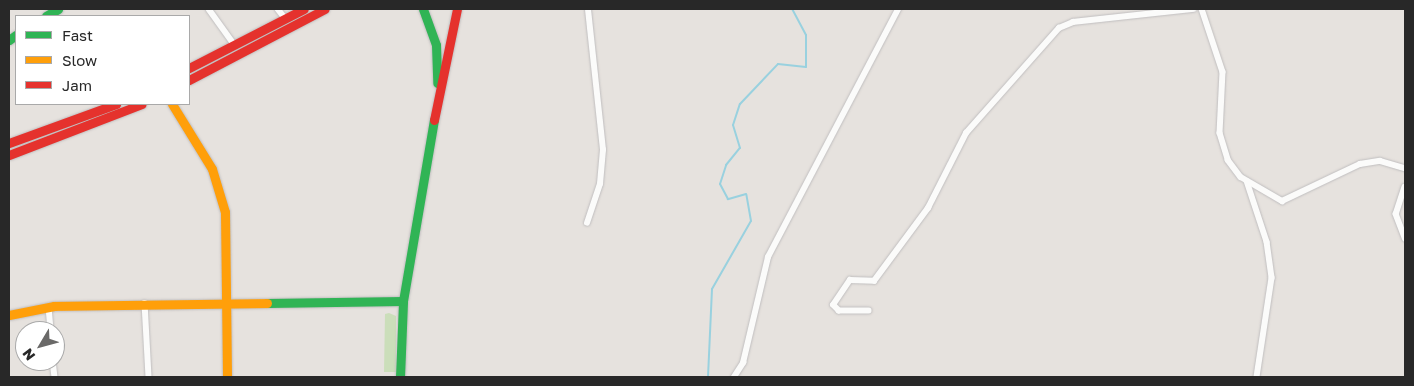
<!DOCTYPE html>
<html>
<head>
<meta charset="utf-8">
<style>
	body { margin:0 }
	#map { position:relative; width:1414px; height:386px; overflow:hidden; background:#e6e2de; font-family:"Golos Text",sans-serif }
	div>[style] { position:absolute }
	.green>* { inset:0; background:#cbdeba }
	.stream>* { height:2px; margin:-1px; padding:0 1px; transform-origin:1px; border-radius:1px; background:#99d1df }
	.roads { filter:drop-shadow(0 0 1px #c0bebf) drop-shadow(0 0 1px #c0bebf) }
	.street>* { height:5.5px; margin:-2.75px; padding:0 2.75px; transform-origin:2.75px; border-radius:2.75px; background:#fbfbfa }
	.fast>* { height:9px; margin:-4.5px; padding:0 4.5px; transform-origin:4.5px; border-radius:4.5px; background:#30b455 }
	.slow>* { height:9px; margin:-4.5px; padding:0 4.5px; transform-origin:4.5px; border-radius:4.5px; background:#ff9f0a }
	.jam>* { height:9px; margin:-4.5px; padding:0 4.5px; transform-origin:4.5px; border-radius:4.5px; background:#e5322d }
	span { translate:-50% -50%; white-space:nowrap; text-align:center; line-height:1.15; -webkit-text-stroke:4.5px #fff; paint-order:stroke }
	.frame { position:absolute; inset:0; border:10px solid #282828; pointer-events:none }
	.legend { position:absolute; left:15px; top:15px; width:175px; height:90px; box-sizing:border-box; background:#fff; border:1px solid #a9a9a9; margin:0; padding:6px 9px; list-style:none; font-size:15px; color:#282828 }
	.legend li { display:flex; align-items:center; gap:10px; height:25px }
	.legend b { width:25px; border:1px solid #a9a9a9 }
	.north { position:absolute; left:15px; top:321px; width:50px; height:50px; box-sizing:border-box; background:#fff; border:1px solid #a9a9a9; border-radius:50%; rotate:233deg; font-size:14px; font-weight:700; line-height:20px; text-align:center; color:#282828 }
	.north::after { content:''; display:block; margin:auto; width:18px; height:22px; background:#6a6968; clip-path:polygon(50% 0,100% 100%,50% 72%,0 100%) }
</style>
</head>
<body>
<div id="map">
	<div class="green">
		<i style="clip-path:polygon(389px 313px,396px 316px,396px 372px,384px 372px,385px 314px)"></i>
	</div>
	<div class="stream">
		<i style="left:708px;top:377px;width:88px;rotate:-87.4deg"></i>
		<i style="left:712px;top:289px;width:78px;rotate:-60.2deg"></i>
		<i style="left:751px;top:221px;width:27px;rotate:-100deg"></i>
		<i style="left:746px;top:194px;width:19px;rotate:164deg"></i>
		<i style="left:728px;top:199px;width:17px;rotate:-118deg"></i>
		<i style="left:720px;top:184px;width:20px;rotate:-72deg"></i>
		<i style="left:726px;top:165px;width:22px;rotate:-51deg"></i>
		<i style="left:740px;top:148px;width:24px;rotate:-107deg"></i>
		<i style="left:733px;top:125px;width:22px;rotate:-72deg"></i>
		<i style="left:740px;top:104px;width:55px;rotate:-46.5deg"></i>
		<i style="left:778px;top:64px;width:28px;rotate:6deg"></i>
		<i style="left:806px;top:67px;width:32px;rotate:-90deg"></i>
		<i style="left:806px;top:35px;width:30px;rotate:-118deg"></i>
	</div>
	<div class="roads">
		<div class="street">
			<i style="left:209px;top:9px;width:43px;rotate:54.5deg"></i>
			<i style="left:278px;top:9px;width:11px;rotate:52deg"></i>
			<i style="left:1202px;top:9px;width:66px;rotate:71.6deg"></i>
			<i style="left:1223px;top:72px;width:61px;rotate:92.8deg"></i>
			<i style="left:1220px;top:133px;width:28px;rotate:73deg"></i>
			<i style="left:1228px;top:160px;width:21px;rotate:53deg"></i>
			<i style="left:1241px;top:177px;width:48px;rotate:30.3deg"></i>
			<i style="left:1282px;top:201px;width:86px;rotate:-25.4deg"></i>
			<i style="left:1360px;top:164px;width:20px;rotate:-9deg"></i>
			<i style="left:1380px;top:161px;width:26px;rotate:16deg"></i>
			<i style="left:1247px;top:181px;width:64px;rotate:71.8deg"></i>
			<i style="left:1267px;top:242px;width:36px;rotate:82deg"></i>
			<i style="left:1272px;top:278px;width:100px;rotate:98.6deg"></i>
			<i style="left:1405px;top:187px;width:28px;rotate:108deg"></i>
			<i style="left:1396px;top:214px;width:26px;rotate:69deg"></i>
			<i style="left:587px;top:223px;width:41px;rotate:-71.6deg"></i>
			<i style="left:600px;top:184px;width:34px;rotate:-85deg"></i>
			<i style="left:603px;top:150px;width:142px;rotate:-96.1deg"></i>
			<i style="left:145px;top:303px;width:74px;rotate:86.9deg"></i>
			<i style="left:49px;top:307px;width:24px;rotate:85deg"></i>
			<i style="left:869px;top:311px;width:30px;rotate:180deg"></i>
			<i style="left:839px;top:311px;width:8px;rotate:-135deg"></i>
			<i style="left:833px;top:305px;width:30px;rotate:-56deg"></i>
			<i style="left:850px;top:280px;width:24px;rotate:2deg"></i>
			<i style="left:874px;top:281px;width:91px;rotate:-53.5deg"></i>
			<i style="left:928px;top:208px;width:84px;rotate:-63.1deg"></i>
			<i style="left:966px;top:133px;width:140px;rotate:-48.5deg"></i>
			<i style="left:1059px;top:28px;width:15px;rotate:-23deg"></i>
			<i style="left:1073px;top:22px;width:121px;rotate:-6.2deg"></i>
			<i style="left:53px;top:361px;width:16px;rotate:83deg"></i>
			<i style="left:734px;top:377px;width:17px;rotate:-57deg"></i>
			<i style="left:743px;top:363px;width:109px;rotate:-76.7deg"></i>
			<i style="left:768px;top:257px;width:280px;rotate:-62.3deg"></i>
		</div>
		<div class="fast">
			<i style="left:423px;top:9px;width:38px;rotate:70deg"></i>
			<i style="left:436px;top:45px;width:38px;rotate:88deg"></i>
			<i style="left:46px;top:16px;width:14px;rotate:-30deg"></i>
			<i style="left:9px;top:40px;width:9px;rotate:-36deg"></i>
			<i style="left:267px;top:303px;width:136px;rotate:-0.8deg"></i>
			<i style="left:400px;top:377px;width:76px;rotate:-87.7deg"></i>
			<i style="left:403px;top:301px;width:184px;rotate:-80.3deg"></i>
		</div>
		<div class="slow">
			<i style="left:172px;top:104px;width:76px;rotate:58.4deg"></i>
			<i style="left:212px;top:169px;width:45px;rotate:73.2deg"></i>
			<i style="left:225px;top:212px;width:165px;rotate:89.3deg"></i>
			<i style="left:9px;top:315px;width:46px;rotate:-11.3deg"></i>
			<i style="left:54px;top:306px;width:213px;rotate:-0.8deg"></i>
		</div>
		<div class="jam">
			<i style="left:189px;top:68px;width:129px;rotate:-27.2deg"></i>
			<i style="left:189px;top:80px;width:153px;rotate:-27.6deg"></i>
			<i style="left:434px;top:120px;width:113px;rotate:-78.3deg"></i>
			<i style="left:9px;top:143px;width:114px;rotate:-20deg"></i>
			<i style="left:9px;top:155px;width:142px;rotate:-21deg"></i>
		</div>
	</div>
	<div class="frame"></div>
	<ul class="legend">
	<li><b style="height:6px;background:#30b455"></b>Fast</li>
	<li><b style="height:6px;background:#ff9f0a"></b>Slow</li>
	<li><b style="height:6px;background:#e5322d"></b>Jam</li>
	</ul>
	<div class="north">N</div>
</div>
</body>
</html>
